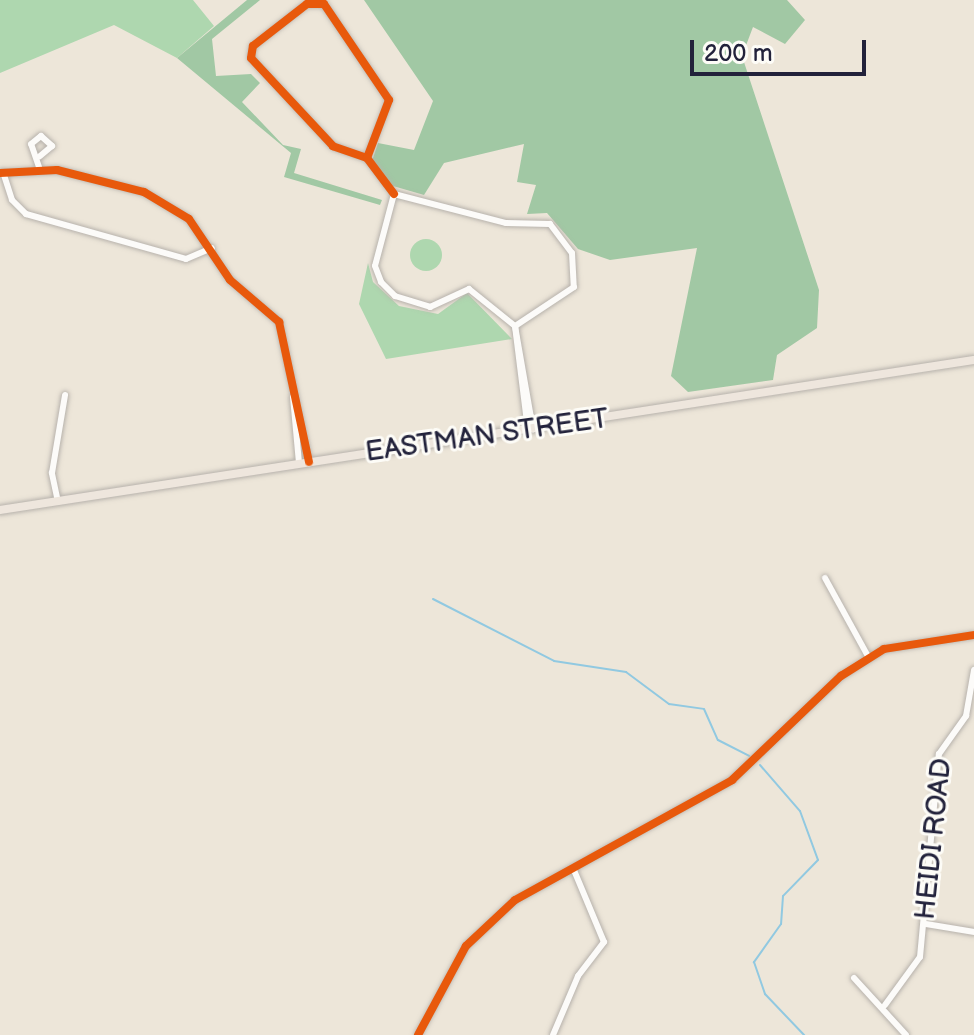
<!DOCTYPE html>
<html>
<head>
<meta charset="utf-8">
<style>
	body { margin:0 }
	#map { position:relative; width:974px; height:1035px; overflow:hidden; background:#ede6d9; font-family:"Balsamiq Sans",sans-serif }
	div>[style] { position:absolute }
	.green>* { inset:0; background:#aed7af }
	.round { border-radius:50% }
	.forest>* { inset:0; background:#a1c8a4 }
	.stream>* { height:2px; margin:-1px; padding:0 1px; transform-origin:1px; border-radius:1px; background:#91c9e1 }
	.roads { filter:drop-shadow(0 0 2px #b7b2ac) drop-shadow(0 0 2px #b7b2ac) }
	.minor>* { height:6px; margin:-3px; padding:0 3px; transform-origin:3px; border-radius:3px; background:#fcfbf9 }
	.major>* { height:8px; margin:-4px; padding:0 4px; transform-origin:4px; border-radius:4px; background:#eee6dd }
	.cycleway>* { height:8px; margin:-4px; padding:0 4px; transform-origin:4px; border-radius:4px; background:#e8590c }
	span { translate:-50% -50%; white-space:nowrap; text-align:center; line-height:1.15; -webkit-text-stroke:6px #fdfcf7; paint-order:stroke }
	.street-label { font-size:28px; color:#22223b }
	.scale { position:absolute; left:690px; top:40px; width:176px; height:36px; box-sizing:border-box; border:4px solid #22223b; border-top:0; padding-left:10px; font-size:24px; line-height:28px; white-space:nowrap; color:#22223b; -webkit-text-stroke:6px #fdfcf7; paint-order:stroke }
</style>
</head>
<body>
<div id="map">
	<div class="green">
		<i style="clip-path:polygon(0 0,193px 0,214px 26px,177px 58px,114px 25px,0 73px)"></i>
		<i class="round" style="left:410px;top:239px;width:32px;height:32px"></i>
		<i style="clip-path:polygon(368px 263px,373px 282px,399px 306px,438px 314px,467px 293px,512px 339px,386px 359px,359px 304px)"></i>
	</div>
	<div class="forest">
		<i style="clip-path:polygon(247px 0,260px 0,212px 39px,216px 76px,251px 74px,260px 83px,242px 102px,283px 145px,301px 149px,294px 173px,382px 200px,380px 205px,284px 177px,291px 153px,177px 58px)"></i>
		<i style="clip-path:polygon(364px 0,787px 0,805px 20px,785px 44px,753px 27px,742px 56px,819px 290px,817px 328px,777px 355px,773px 380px,688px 392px,671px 376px,697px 248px,610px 260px,578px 249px,547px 213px,527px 214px,536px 185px,517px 182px,524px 144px,444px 163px,424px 195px,393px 186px,372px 161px,378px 143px,414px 150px,433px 101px)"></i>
	</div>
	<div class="stream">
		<i style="left:433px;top:599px;width:136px;rotate:27.1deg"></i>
		<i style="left:554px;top:661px;width:73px;rotate:8.7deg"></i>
		<i style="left:626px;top:672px;width:54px;rotate:36.7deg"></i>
		<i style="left:669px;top:704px;width:35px;rotate:8deg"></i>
		<i style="left:704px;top:709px;width:34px;rotate:66deg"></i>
		<i style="left:718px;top:740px;width:35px;rotate:27deg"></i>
		<i style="left:760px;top:765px;width:61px;rotate:49deg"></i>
		<i style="left:800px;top:811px;width:52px;rotate:69.8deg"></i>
		<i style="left:818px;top:860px;width:50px;rotate:134.2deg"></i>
		<i style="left:783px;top:896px;width:28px;rotate:94deg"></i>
		<i style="left:781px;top:924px;width:47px;rotate:125.4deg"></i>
		<i style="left:754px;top:962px;width:34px;rotate:71deg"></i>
		<i style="left:765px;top:994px;width:57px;rotate:46.4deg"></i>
	</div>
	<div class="roads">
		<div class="minor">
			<i style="left:367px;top:158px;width:36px;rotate:-161deg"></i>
			<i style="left:333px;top:146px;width:120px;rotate:-133deg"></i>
			<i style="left:251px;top:58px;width:12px;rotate:-81deg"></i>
			<i style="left:253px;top:46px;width:68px;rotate:-37.9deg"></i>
			<i style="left:307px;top:4px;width:17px"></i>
			<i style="left:324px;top:4px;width:116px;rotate:55.9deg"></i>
			<i style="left:389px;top:100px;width:62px;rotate:110.8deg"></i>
			<i style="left:367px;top:158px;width:45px;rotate:53.1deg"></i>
			<i style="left:39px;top:167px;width:24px;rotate:-109deg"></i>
			<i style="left:31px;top:144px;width:13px;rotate:-39deg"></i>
			<i style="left:41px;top:136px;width:15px;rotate:42deg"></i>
			<i style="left:52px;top:146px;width:16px;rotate:140deg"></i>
			<i style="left:3px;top:172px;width:29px;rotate:72deg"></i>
			<i style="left:12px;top:200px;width:20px;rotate:45deg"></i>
			<i style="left:26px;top:214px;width:166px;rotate:15.7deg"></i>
			<i style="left:186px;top:259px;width:28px;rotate:-23deg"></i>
			<i style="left:0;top:173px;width:57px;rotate:-3deg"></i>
			<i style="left:57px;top:170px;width:90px;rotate:14.2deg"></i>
			<i style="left:144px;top:192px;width:52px;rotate:31deg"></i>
			<i style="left:189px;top:219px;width:73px;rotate:56.1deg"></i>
			<i style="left:230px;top:280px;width:65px;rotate:40.6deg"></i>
			<i style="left:279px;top:322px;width:143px;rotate:77.9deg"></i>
			<i style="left:394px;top:194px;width:116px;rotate:14.5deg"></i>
			<i style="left:506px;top:223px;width:44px;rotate:1.3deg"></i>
			<i style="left:550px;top:224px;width:36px;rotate:53deg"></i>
			<i style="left:572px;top:253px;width:34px;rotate:87deg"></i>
			<i style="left:574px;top:287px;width:71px;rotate:146.5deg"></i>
			<i style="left:394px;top:194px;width:74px;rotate:104.8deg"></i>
			<i style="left:375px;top:266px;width:17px;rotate:69deg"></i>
			<i style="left:381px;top:282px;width:20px;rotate:45deg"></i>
			<i style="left:395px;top:296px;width:37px;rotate:17deg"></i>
			<i style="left:430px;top:307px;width:43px;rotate:-24.8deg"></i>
			<i style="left:469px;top:289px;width:59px;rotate:38.8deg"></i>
			<i style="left:515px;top:326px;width:105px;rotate:82.9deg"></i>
			<i style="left:515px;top:326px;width:105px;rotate:80.1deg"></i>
			<i style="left:293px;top:397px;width:66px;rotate:84.8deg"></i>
			<i style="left:58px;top:502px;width:30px;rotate:-102deg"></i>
			<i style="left:52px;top:473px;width:79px;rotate:-80.5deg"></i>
			<i style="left:825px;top:578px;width:91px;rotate:61.2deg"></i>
			<i style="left:926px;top:924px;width:49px;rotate:9.5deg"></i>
			<i style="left:854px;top:978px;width:77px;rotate:47.6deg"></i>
			<i style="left:885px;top:1005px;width:59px;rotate:-53.9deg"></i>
			<i style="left:920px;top:957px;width:204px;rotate:-84.7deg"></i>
			<i style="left:939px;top:754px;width:47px;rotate:-54.6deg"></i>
			<i style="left:966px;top:716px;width:47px;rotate:-80.1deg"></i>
			<i style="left:418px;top:1035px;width:101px;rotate:-61.7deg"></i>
			<i style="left:466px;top:946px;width:67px;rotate:-43.2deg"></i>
			<i style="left:515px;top:900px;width:248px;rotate:-28.9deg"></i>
			<i style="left:732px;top:780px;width:151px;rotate:-43.7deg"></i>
			<i style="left:841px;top:676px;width:51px;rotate:-32.1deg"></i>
			<i style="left:884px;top:649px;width:91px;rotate:-8.8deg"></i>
			<i style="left:553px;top:1035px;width:64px;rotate:-67deg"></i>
			<i style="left:578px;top:976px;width:43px;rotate:-52.6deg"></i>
			<i style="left:604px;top:942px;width:80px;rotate:-112.7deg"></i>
		</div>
		<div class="major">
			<i style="left:0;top:510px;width:985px;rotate:-8.76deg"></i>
		</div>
	</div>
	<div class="cycleway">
		<i style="left:367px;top:158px;width:36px;rotate:-161deg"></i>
		<i style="left:333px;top:146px;width:120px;rotate:-133deg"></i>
		<i style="left:251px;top:58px;width:12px;rotate:-81deg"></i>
		<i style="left:253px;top:46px;width:68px;rotate:-37.9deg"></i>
		<i style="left:307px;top:4px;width:17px"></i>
		<i style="left:324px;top:4px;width:116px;rotate:55.9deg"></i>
		<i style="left:389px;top:100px;width:62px;rotate:110.8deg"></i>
		<i style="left:367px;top:158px;width:45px;rotate:53.1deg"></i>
		<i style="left:0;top:173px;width:57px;rotate:-3deg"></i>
		<i style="left:57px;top:170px;width:90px;rotate:14.2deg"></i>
		<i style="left:144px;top:192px;width:52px;rotate:31deg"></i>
		<i style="left:189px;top:219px;width:73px;rotate:56.1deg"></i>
		<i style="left:230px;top:280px;width:65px;rotate:40.6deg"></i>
		<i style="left:279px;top:322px;width:143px;rotate:77.9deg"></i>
		<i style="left:418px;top:1035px;width:101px;rotate:-61.7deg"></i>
		<i style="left:466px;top:946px;width:67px;rotate:-43.2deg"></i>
		<i style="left:515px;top:900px;width:248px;rotate:-28.9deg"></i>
		<i style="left:732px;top:780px;width:151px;rotate:-43.7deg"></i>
		<i style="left:841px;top:676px;width:51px;rotate:-32.1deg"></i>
		<i style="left:884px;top:649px;width:91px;rotate:-8.8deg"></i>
	</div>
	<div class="street-label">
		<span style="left:487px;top:436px;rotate:-8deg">EASTMAN STREET</span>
		<span style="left:934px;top:839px;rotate:-84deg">HEIDI ROAD</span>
	</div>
	<div class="scale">200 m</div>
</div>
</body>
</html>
